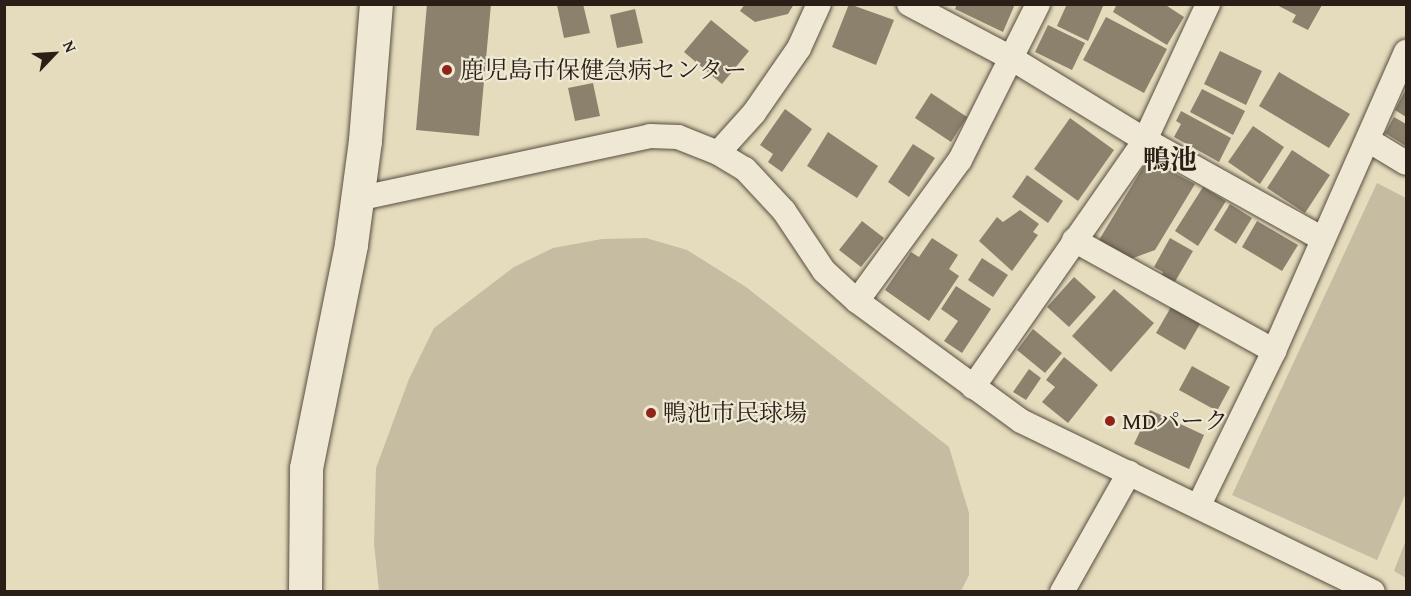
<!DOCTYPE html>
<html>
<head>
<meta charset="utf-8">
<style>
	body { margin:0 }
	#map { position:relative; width:1411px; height:596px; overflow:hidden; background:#e5dcbd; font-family:"Gentium Book Plus","Noto Serif JP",serif }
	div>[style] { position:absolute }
	.green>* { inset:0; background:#c5bca1 }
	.building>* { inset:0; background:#8b816d }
	.roads { filter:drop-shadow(0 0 2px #584e40) drop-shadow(0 0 2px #584e40) }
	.street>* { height:24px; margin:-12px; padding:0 12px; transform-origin:12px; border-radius:12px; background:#eee8d4 }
	.secondary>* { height:33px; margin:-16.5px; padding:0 16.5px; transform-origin:16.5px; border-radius:16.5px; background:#eee8d4 }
	.dots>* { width:16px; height:16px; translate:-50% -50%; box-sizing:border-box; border:3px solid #eee8d4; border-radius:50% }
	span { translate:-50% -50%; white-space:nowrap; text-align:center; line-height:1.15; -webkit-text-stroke:4.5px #eee8d4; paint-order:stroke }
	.poi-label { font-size:24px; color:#291f17 }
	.left { translate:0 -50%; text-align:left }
	.quarter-label { font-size:27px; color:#291f17; font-weight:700 }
	.frame { position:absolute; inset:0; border:6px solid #291f17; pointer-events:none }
	.north { position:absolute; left:24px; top:24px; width:60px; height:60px; -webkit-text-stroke:4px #eee8d4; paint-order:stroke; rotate:65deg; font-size:16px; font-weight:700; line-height:24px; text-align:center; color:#291f17 }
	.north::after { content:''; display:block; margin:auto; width:21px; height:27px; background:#291f17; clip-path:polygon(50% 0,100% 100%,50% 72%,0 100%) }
</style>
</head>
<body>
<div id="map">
	<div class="green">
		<i style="clip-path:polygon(1377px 183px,1406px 198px,1406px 493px,1377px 560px,1232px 495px)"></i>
		<i style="clip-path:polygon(646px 238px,687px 250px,746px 287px,949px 447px,969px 513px,969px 575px,961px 591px,379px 591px,374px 544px,376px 468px,409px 379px,434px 328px,514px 267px,553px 248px,602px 239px)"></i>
		<i style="clip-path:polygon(1406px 540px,1406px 578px,1394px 571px)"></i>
	</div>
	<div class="building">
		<i style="clip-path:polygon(427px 4px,491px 4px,479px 136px,416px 130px)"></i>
		<i style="clip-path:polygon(583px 4px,590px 33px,564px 38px,557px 5px)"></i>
		<i style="clip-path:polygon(745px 4px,794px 4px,788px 14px,755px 22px,740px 11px)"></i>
		<i style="clip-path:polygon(849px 4px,894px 20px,876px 65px,832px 47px)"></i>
		<i style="clip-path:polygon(957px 4px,1015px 4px,1003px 32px,955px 9px)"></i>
		<i style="clip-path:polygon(1067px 4px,1104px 4px,1088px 41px,1057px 26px)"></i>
		<i style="clip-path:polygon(1117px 4px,1164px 4px,1184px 17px,1167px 45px,1113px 12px)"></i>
		<i style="clip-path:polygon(1277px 5px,1322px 5px,1308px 30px,1292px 22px,1296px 15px)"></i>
		<i style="clip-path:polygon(635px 9px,643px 43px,617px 48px,610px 15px)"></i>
		<i style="clip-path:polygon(1106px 17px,1167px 49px,1144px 93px,1083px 60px)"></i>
		<i style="clip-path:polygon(711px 20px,749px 51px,722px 84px,684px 52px)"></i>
		<i style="clip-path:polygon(1048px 25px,1085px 43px,1072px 70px,1035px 52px)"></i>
		<i style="clip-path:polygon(1220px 51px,1262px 71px,1246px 105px,1204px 84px)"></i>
		<i style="clip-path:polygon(1279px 72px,1350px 114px,1329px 148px,1259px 106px)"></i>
		<i style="clip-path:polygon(593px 83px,600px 116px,575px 121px,568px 88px)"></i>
		<i style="clip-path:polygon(1202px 89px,1245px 111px,1233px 135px,1190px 112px)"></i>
		<i style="clip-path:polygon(1406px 89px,1406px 117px,1395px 110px)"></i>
		<i style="clip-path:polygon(931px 93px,967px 117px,951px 142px,915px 118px)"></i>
		<i style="clip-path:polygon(785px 109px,812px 129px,782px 172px,768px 162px,773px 154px,760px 145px)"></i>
		<i style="clip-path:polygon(1181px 111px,1231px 138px,1219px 162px,1174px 137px,1181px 124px,1176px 121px)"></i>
		<i style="clip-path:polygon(1394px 117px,1406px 124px,1406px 146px,1385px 133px)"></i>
		<i style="clip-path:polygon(1070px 118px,1114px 150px,1078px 201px,1034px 169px)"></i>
		<i style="clip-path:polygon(1253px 126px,1284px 147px,1260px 184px,1228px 162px)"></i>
		<i style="clip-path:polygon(828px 132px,878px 166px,857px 198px,807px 166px)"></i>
		<i style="clip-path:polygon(913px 144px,935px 158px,909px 197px,888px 182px)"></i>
		<i style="clip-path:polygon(1292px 150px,1330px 175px,1305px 213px,1267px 188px)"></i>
		<i style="clip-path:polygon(1148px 159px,1195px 184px,1155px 250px,1128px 260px,1099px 240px)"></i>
		<i style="clip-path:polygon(1027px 175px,1063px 201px,1048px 223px,1012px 197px)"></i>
		<i style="clip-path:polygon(1203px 187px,1226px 201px,1198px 246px,1175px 231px)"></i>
		<i style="clip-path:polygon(1230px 204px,1252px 218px,1236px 244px,1214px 230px)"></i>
		<i style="clip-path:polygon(1020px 210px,1039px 224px,1033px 232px,1038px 235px,1012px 271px,979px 241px,997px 217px,1003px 222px)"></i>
		<i style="clip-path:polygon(862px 221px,884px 238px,861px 267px,839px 250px)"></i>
		<i style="clip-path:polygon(1257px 221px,1298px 245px,1282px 271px,1242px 247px)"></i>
		<i style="clip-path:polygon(932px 238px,958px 255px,949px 269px,959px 276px,929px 321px,885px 290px,911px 252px,919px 257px)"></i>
		<i style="clip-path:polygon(1170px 238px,1193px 251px,1173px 285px,1161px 278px,1163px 272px,1154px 267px)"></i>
		<i style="clip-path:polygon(982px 258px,1008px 275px,993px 297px,968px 280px)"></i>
		<i style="clip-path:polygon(1074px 277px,1096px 297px,1069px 327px,1047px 307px)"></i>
		<i style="clip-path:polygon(956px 286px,991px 309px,962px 353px,944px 341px,958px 321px,941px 309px)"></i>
		<i style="clip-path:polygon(1114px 289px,1154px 323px,1111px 372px,1072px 336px)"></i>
		<i style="clip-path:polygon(1171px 307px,1200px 324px,1185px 350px,1156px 333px)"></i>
		<i style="clip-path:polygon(1033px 329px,1062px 353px,1045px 373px,1017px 350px)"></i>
		<i style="clip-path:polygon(1064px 357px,1098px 385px,1068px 423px,1042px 402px,1055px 387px,1046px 380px)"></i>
		<i style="clip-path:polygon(1192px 366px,1230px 387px,1217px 411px,1179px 390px)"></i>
		<i style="clip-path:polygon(1029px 369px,1041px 378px,1026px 400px,1013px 392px)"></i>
		<i style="clip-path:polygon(1150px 410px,1204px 435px,1189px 469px,1134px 444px)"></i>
	</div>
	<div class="roads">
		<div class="street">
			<i style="left:909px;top:4px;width:115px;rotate:27.9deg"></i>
			<i style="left:1011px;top:58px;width:157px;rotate:31.5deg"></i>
			<i style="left:1145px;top:140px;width:201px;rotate:29.1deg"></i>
			<i style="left:1368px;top:140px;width:44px;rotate:31.2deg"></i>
			<i style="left:718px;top:153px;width:54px;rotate:-48deg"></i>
			<i style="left:754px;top:113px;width:79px;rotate:-55.3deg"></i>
			<i style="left:799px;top:48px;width:48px;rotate:-65.6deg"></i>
			<i style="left:357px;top:199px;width:300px;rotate:-12.1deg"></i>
			<i style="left:650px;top:136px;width:28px;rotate:2deg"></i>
			<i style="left:678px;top:137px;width:43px;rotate:21.8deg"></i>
			<i style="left:718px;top:153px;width:31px;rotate:31deg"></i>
			<i style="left:745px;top:169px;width:57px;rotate:47.1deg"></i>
			<i style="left:784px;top:211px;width:72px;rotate:56.3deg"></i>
			<i style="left:824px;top:271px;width:45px;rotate:42.3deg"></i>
			<i style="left:857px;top:301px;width:203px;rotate:36.2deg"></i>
			<i style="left:1021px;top:421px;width:391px;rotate:25.9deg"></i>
			<i style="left:1074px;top:240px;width:229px;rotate:29deg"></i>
			<i style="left:857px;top:301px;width:175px;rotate:-53.9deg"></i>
			<i style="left:960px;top:160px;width:174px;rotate:-63.4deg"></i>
			<i style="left:973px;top:387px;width:301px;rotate:-55.1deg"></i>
			<i style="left:1145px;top:140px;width:150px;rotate:-65.1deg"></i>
			<i style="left:1199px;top:505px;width:171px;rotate:-64deg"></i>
			<i style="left:1274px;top:351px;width:327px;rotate:-66.2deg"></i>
			<i style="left:1062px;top:592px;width:137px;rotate:-60.6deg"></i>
		</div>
		<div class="secondary">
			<i style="left:305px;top:592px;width:124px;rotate:-89.5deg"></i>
			<i style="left:306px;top:468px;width:228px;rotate:-78.6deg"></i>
			<i style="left:351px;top:244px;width:105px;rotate:-82.3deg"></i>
			<i style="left:365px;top:140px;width:136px;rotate:-85.4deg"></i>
		</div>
	</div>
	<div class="dots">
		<i style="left:447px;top:70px;background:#8f2418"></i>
		<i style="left:651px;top:413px;background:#8f2418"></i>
		<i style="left:1110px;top:421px;background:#8f2418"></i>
	</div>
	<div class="poi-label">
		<span class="left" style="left:460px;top:70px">鹿児島市保健急病センター</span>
		<span class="left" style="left:663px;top:413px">鴨池市民球場</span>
		<span class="left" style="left:1122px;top:421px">MDパーク</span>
	</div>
	<div class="quarter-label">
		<span style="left:1170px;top:160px">鴨池</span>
	</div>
	<div class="frame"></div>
	<div class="north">N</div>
</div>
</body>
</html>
